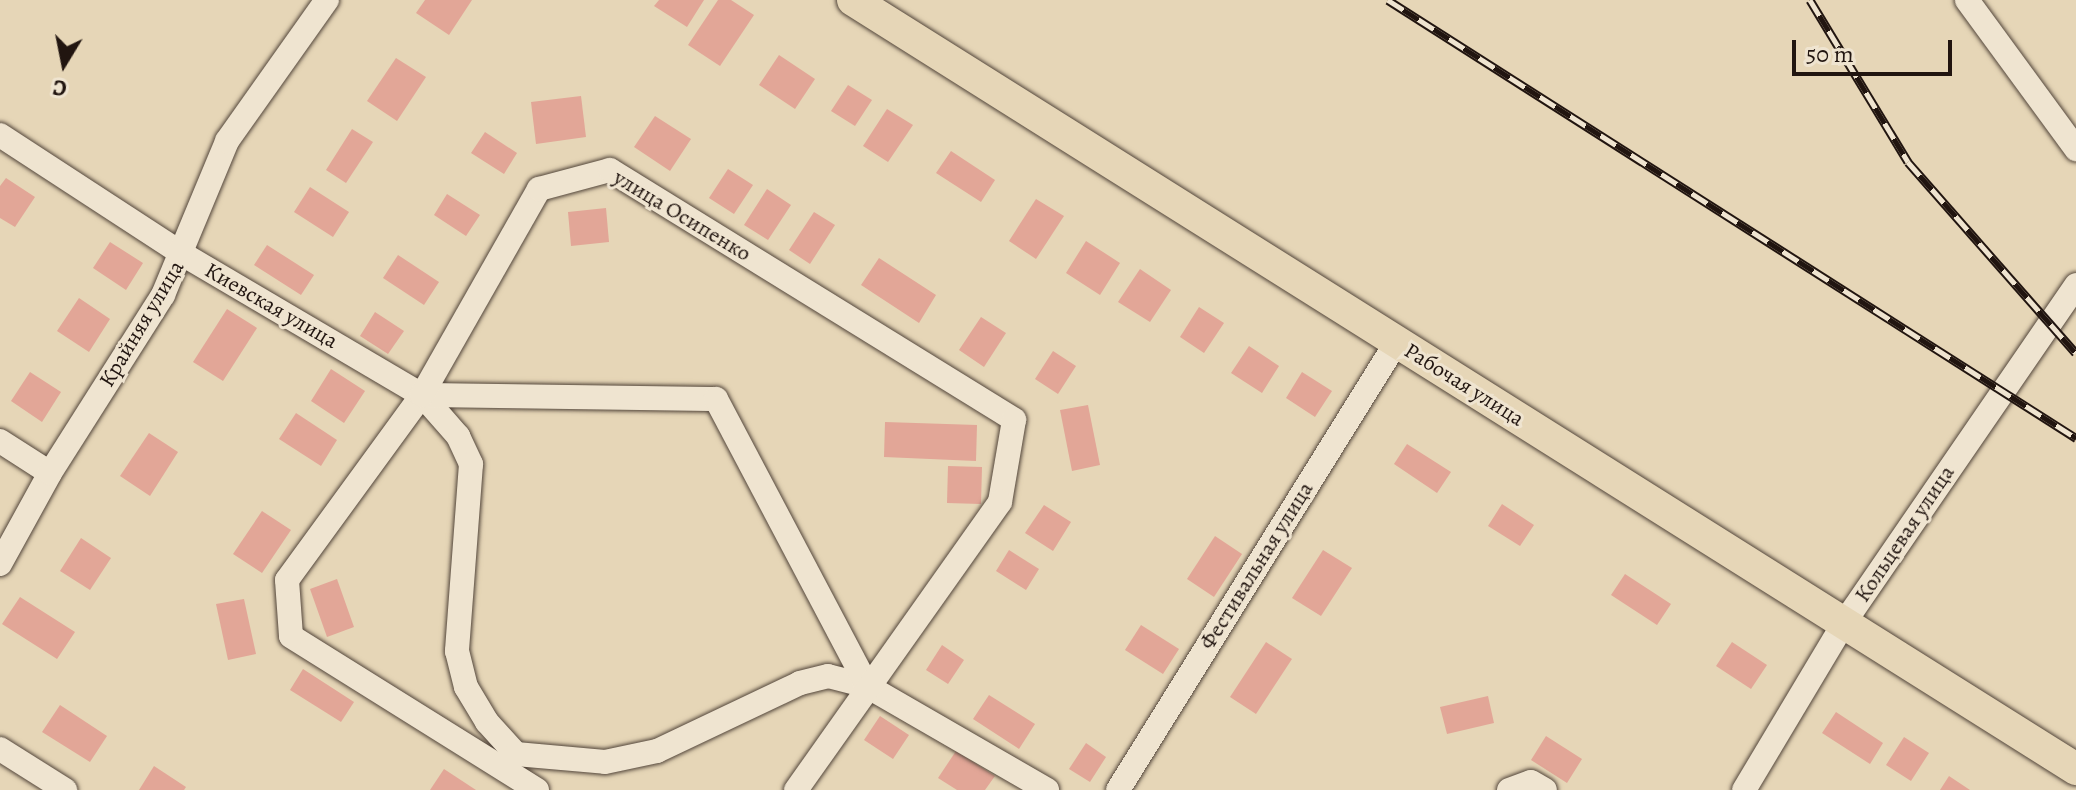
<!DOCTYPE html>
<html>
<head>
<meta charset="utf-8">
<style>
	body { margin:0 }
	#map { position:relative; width:2076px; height:790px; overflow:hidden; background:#e6d6b7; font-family:Alegreya,serif }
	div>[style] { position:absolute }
	.building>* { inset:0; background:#e2a697 }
	.roads { filter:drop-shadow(0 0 2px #52453a) drop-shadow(0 0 2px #52453a) }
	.minor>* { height:24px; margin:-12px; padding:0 12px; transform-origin:12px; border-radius:12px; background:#efe4d0 }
	.major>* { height:32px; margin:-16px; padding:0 16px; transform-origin:16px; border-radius:16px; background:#e6d6b7 }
	.rail>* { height:9px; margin-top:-4.5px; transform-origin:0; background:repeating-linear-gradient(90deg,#efe4d0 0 18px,#211510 0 36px); box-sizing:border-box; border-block:2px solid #211510 }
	span { translate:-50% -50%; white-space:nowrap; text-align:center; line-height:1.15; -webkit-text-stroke:6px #efe4d0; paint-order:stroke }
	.street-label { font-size:22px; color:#211510 }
	.north { position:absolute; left:24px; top:24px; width:80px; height:80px; -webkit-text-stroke:6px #efe4d0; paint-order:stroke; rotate:190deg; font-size:22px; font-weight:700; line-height:32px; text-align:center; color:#211510 }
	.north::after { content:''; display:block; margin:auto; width:28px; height:36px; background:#211510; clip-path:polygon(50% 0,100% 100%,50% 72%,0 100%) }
	.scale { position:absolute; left:1792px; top:40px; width:160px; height:36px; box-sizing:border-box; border:4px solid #211510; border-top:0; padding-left:10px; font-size:24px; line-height:28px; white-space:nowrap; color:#211510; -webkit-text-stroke:6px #efe4d0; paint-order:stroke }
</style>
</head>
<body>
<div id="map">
	<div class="building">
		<i style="clip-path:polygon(425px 0,472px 0,449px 35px,416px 13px)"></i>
		<i style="clip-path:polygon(659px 0,704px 0,687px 27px,654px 6px)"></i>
		<i style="clip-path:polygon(718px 0,731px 0,754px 15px,720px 66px,688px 45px)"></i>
		<i style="clip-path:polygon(779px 55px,815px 79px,795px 109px,759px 85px)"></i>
		<i style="clip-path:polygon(396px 58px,426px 77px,397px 121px,367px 101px)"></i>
		<i style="clip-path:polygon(848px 85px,872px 100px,855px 126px,831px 111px)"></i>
		<i style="clip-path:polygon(581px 96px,586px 137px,536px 144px,531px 102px)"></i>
		<i style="clip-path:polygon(887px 109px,913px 125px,888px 162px,863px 146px)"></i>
		<i style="clip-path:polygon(655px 116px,691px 139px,670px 171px,634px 147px)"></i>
		<i style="clip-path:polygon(352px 129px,373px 142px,346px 183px,326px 170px)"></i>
		<i style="clip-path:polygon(485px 132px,517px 153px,504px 174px,471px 153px)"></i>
		<i style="clip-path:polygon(951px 151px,995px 180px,981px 202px,936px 173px)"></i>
		<i style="clip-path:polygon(728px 169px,753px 185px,734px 214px,709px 198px)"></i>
		<i style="clip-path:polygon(6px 178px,35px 197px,15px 227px,0 218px,0 186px)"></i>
		<i style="clip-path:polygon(310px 187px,349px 212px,333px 237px,294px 212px)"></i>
		<i style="clip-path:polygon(767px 189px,791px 205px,768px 240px,744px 225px)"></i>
		<i style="clip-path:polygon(447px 194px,480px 215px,466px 236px,434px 215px)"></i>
		<i style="clip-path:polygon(1036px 199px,1064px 216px,1036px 259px,1009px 241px)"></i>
		<i style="clip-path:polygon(606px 208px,609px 242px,571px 246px,568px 212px)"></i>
		<i style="clip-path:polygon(814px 212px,835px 225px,810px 264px,789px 250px)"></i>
		<i style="clip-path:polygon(1086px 241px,1120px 263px,1100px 295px,1066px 273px)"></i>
		<i style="clip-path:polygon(110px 242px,143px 263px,126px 290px,93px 268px)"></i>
		<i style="clip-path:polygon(267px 245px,314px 275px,301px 295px,254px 265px)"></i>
		<i style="clip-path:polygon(398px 255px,439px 282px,424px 305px,383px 278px)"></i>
		<i style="clip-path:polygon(879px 258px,936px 295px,919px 323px,861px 285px)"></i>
		<i style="clip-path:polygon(1140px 269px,1171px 290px,1150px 322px,1118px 302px)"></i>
		<i style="clip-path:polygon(79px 298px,110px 319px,89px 352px,57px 331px)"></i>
		<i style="clip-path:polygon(1199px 307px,1224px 323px,1204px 353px,1180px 337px)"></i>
		<i style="clip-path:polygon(227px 309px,257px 328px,223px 381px,193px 362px)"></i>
		<i style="clip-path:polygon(375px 312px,404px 331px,388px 354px,360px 336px)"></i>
		<i style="clip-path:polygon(981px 317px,1006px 333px,984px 367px,959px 350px)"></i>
		<i style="clip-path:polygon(1249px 346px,1279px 366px,1262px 393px,1231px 373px)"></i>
		<i style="clip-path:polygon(1053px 351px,1076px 366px,1058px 394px,1035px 379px)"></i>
		<i style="clip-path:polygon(331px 369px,365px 391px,344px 423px,311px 401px)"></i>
		<i style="clip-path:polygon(30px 372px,61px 392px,42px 422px,11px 401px)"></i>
		<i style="clip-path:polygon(1302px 372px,1332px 391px,1315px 417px,1286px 398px)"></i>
		<i style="clip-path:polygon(1088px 405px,1100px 465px,1072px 471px,1060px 410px)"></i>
		<i style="clip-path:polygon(296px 413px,337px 440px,321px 466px,279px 439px)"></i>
		<i style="clip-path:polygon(885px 422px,977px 425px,976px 461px,884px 457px)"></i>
		<i style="clip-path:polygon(149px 433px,178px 452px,150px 496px,120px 476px)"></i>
		<i style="clip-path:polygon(1407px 444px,1451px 472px,1437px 493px,1394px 464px)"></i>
		<i style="clip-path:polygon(948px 466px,982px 467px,981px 504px,947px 503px)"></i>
		<i style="clip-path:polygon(1502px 504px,1534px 525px,1520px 546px,1488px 526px)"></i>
		<i style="clip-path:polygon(1044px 505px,1071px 522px,1053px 551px,1025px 533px)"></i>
		<i style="clip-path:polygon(262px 511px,291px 530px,262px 573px,233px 554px)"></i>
		<i style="clip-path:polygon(1215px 536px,1242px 554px,1214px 597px,1187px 579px)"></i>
		<i style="clip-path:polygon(81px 538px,111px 558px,90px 590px,60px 571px)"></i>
		<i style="clip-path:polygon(1009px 550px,1039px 569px,1026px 590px,996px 571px)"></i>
		<i style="clip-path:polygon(1323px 550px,1352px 568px,1321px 616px,1292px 598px)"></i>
		<i style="clip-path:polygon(1625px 574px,1671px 604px,1657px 625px,1611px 595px)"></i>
		<i style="clip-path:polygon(337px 579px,354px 627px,327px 637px,310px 589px)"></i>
		<i style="clip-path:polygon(20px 597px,75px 632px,57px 659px,2px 624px)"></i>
		<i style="clip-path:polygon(244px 599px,256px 654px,228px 660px,216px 604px)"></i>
		<i style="clip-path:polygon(1141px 625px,1179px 649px,1163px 674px,1125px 650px)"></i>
		<i style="clip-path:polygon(1266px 642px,1292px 659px,1256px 714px,1230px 697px)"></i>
		<i style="clip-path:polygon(1732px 642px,1767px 665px,1751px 689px,1716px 666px)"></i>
		<i style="clip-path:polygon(942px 645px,964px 660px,948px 684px,926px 670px)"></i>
		<i style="clip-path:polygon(303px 669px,354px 702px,341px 722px,290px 690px)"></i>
		<i style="clip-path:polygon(989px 695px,1035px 724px,1019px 749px,973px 719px)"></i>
		<i style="clip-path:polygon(1488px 696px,1494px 723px,1447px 734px,1440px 707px)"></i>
		<i style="clip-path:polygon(60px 705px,107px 736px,90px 762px,42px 732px)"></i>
		<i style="clip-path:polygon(1836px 712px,1883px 743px,1870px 764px,1822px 733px)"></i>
		<i style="clip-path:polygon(880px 716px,909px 735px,893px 759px,864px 740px)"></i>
		<i style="clip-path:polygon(1546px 736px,1582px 759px,1567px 783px,1531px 760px)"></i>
		<i style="clip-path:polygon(1904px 737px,1929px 753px,1911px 781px,1886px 765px)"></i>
		<i style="clip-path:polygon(1086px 743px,1106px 757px,1090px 782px,1069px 769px)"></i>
		<i style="clip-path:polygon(956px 751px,995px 776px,985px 790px,957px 790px,938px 778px)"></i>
		<i style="clip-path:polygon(154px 766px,186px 787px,184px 790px,139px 790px)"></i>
		<i style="clip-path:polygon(444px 769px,476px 790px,430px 790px)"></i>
		<i style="clip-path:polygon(1949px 776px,1970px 790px,1940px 790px)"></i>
	</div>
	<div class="roads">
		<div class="minor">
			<i style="left:1967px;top:0;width:185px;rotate:53.8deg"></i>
			<i style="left:0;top:135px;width:220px;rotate:33.1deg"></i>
			<i style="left:184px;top:255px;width:276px;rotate:30.5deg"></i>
			<i style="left:422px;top:395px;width:55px;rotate:48.7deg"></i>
			<i style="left:458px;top:436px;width:31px;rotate:65deg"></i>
			<i style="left:471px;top:464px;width:188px;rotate:94.3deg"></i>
			<i style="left:457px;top:651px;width:37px;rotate:76deg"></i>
			<i style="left:466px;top:687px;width:41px;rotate:59deg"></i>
			<i style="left:487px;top:722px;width:43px;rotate:47.8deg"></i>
			<i style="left:516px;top:754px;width:89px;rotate:5.1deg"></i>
			<i style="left:605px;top:762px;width:53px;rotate:-11.9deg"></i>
			<i style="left:657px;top:751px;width:158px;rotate:-25.4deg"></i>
			<i style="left:800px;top:683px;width:29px;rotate:-14deg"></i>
			<i style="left:828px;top:676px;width:40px;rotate:14.4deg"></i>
			<i style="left:867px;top:686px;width:208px;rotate:30deg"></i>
			<i style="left:422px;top:395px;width:294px;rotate:0.8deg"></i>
			<i style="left:716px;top:399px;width:324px;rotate:62.2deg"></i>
			<i style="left:0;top:441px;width:59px;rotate:32.6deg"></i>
			<i style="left:0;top:564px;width:104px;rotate:-61.2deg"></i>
			<i style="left:50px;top:473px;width:211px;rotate:-57.6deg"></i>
			<i style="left:163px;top:295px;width:167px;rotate:-67.4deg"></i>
			<i style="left:227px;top:141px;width:173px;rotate:-54.7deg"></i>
			<i style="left:0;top:749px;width:77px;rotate:32.2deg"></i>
			<i style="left:537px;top:790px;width:290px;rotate:-148deg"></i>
			<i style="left:291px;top:636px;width:56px;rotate:-94.1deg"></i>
			<i style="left:287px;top:580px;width:229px;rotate:-53.9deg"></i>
			<i style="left:422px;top:395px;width:237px;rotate:-60.4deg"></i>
			<i style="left:539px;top:189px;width:73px;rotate:-15deg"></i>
			<i style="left:610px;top:170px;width:475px;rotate:31.7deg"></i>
			<i style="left:1014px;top:420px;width:83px;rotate:99.7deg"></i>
			<i style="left:1000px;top:502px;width:353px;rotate:125.3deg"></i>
			<i style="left:1118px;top:790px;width:526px;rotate:-58.12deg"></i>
			<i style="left:1509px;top:790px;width:23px;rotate:-20deg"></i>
			<i style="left:1531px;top:782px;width:16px;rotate:30deg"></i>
			<i style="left:1744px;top:790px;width:195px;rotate:-59.1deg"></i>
			<i style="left:1844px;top:623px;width:410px;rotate:-55.5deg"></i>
		</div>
		<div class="major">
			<i style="left:853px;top:0;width:1445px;rotate:32.16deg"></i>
		</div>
	</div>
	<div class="rail">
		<i style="left:1388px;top:0;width:816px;rotate:32.48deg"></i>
		<i style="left:1810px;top:0;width:189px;rotate:58.8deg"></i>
		<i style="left:1908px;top:162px;width:254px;rotate:48.7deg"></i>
	</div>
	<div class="street-label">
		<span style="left:682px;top:216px;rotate:31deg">улица Осипенко</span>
		<span style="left:271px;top:306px;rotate:30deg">Киевская улица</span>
		<span style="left:142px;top:324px;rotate:-59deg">Крайняя улица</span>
		<span style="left:1464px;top:385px;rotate:32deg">Рабочая улица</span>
		<span style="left:1905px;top:534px;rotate:-56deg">Кольцевая улица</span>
		<span style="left:1257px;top:566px;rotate:-58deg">Фестивальная улица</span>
	</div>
	<div class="north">С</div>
	<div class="scale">50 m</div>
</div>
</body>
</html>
